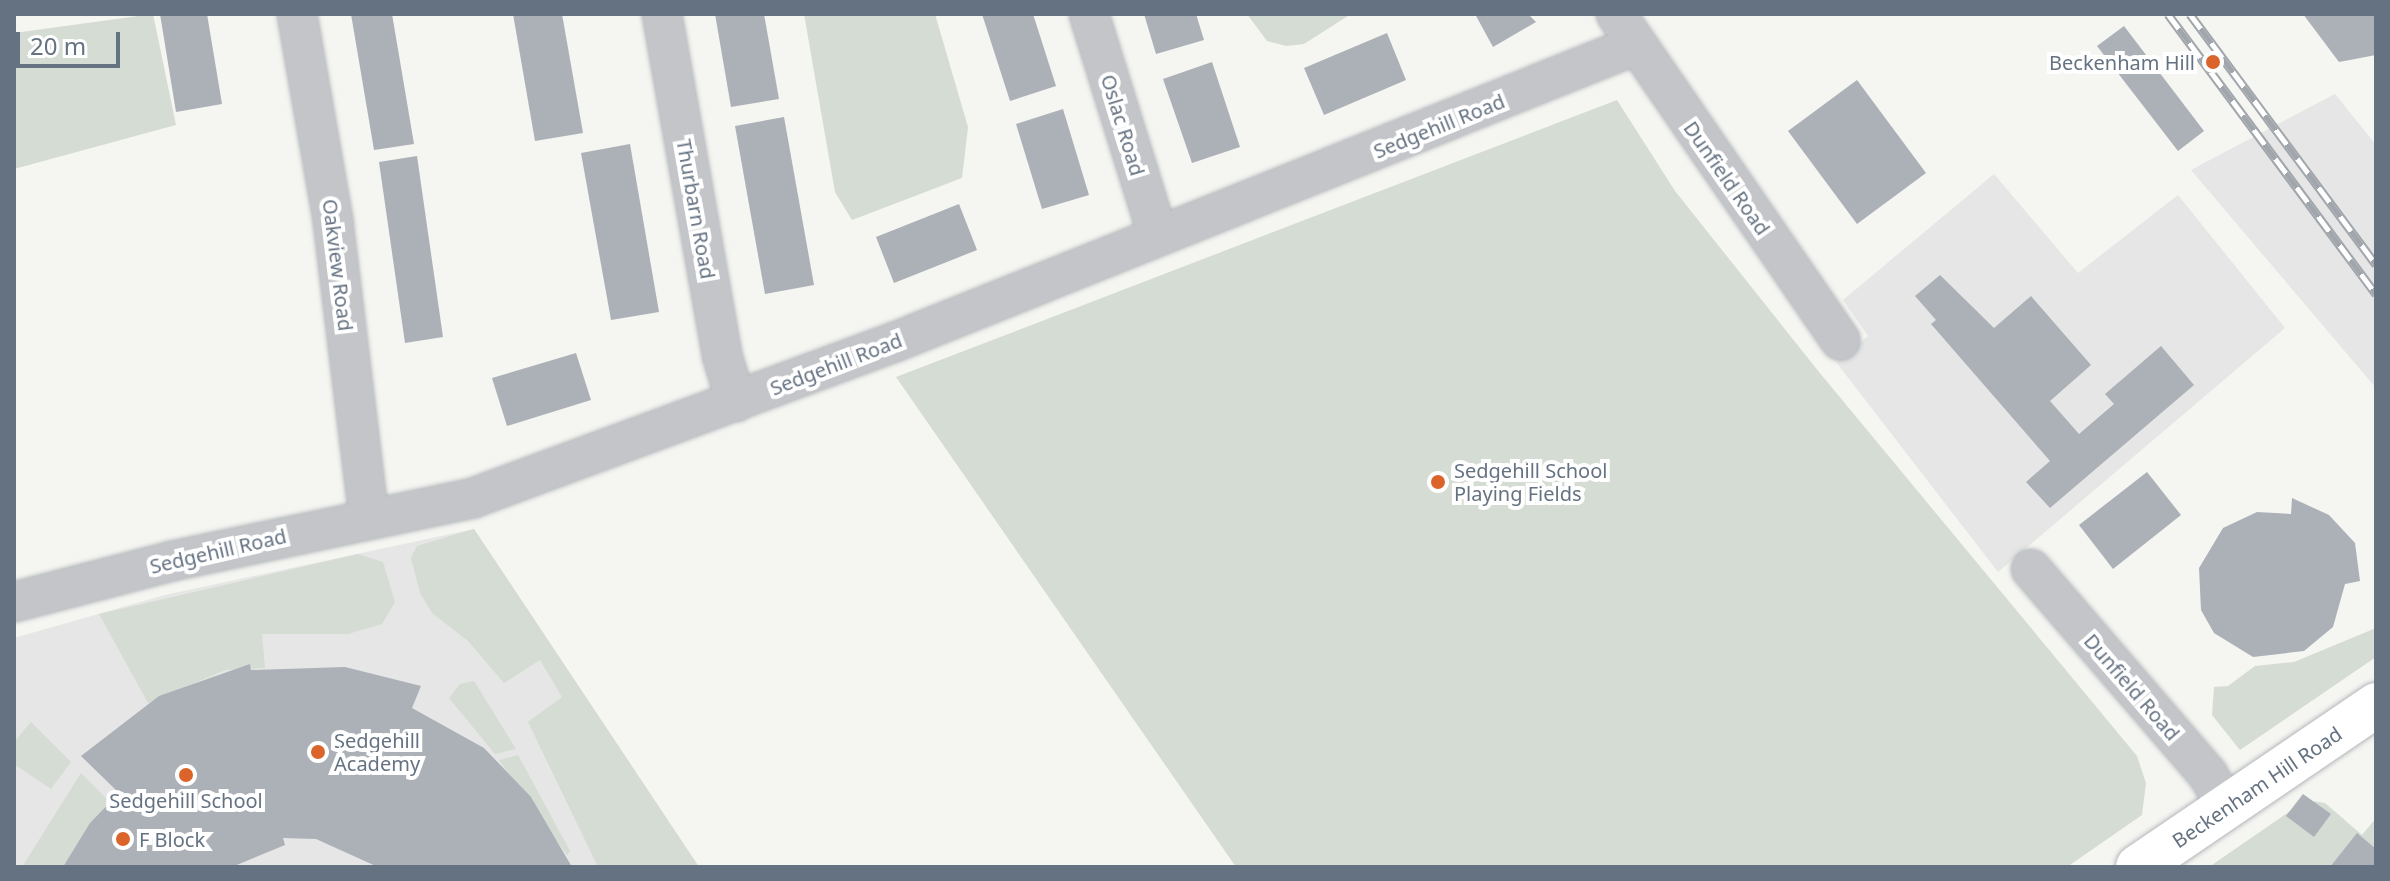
<!DOCTYPE html>
<html>
<head>
<meta charset="utf-8">
<style>
	body { margin:0 }
	#map { position:relative; width:2390px; height:881px; overflow:hidden; background:#f5f5f1; font-family:"Noto Sans",sans-serif }
	div>[style] { position:absolute }
	.built>* { inset:0; background:#e5e6e5 }
	.green>* { inset:0; background:#d5dcd3 }
	.building>* { inset:0; background:#abb1b7 }
	.roads { filter:drop-shadow(0 0 2px #b3b7bb) drop-shadow(0 0 2px #b3b7bb) }
	.street>* { height:38px; margin:-19px; padding:0 19px; transform-origin:19px; border-radius:19px; background:#c3c5c9 }
	.primary>* { height:44px; margin:-22px; padding:0 22px; transform-origin:22px; border-radius:22px; background:#fff }
	.rail>* { height:9px; margin-top:-4.5px; transform-origin:0; background:repeating-linear-gradient(90deg,#fff 0 18px,#a1a6ac 0 36px); box-sizing:border-box; border-block:2px solid #a1a6ac }
	.dots>* { width:22px; height:22px; translate:-50% -50%; box-sizing:border-box; border:4px solid #fff; border-radius:50% }
	span { translate:-50% -50%; white-space:nowrap; text-align:center; line-height:1.15; -webkit-text-stroke:8px #fff; paint-order:stroke }
	.poi-label { font-size:20px; color:#657281 }
	.right { translate:-100% -50%; text-align:right }
	.left { translate:0 -50%; text-align:left }
	.street-label { font-size:20px; color:#657281 }
	.frame { position:absolute; inset:0; border:16px solid #657281; pointer-events:none }
	.scale { position:absolute; left:16px; top:32px; width:104px; height:36px; box-sizing:border-box; border:4px solid #657281; border-top:0; padding-left:10px; font-size:24px; line-height:28px; white-space:nowrap; color:#657281; -webkit-text-stroke:6px #fff; paint-order:stroke }
</style>
</head>
<body>
<div id="map">
	<div class="built">
		<i style="clip-path:polygon(2335px 94px,2376px 145px,2376px 388px,2191px 170px)"></i>
		<i style="clip-path:polygon(1994px 174px,2078px 273px,2178px 195px,2285px 328px,1998px 572px,1836px 362px,1868px 336px,1843px 300px)"></i>
		<i style="clip-path:polygon(474px 529px,699px 867px,14px 867px,14px 638px,165px 595px)"></i>
	</div>
	<div class="green">
		<i style="clip-path:polygon(153px 14px,176px 125px,14px 169px,14px 33px)"></i>
		<i style="clip-path:polygon(804px 14px,935px 14px,968px 127px,962px 178px,852px 220px,835px 192px)"></i>
		<i style="clip-path:polygon(1247px 14px,1351px 14px,1304px 44px,1286px 46px,1267px 41px)"></i>
		<i style="clip-path:polygon(1617px 100px,1675px 191px,1819px 372px,2137px 756px,2146px 783px,2142px 815px,2067px 867px,1236px 867px,896px 377px)"></i>
		<i style="clip-path:polygon(474px 529px,699px 867px,598px 867px,528px 722px,562px 697px,540px 660px,504px 683px,468px 641px,432px 613px,420px 593px,411px 558px,417px 546px)"></i>
		<i style="clip-path:polygon(358px 554px,383px 562px,395px 602px,382px 624px,348px 634px,262px 634px,265px 668px,225px 670px,148px 703px,99px 614px)"></i>
		<i style="clip-path:polygon(2376px 628px,2376px 657px,2240px 750px,2212px 715px,2214px 687px,2228px 686px,2255px 666px,2294px 662px)"></i>
		<i style="clip-path:polygon(474px 681px,516px 749px,495px 754px,449px 698px,460px 684px)"></i>
		<i style="clip-path:polygon(31px 722px,71px 762px,51px 789px,14px 764px,14px 742px)"></i>
		<i style="clip-path:polygon(518px 755px,570px 851px,567px 855px,499px 760px)"></i>
		<i style="clip-path:polygon(81px 773px,109px 801px,63px 867px,22px 867px)"></i>
		<i style="clip-path:polygon(2306px 800px,2325px 803px,2362px 835px,2376px 818px,2376px 867px,2209px 867px)"></i>
	</div>
	<div class="building">
		<i style="clip-path:polygon(160px 14px,207px 14px,222px 104px,176px 112px)"></i>
		<i style="clip-path:polygon(351px 14px,392px 14px,414px 144px,374px 150px)"></i>
		<i style="clip-path:polygon(513px 14px,562px 14px,583px 133px,535px 141px)"></i>
		<i style="clip-path:polygon(715px 14px,764px 14px,779px 99px,731px 107px)"></i>
		<i style="clip-path:polygon(982px 14px,1033px 14px,1056px 86px,1010px 101px)"></i>
		<i style="clip-path:polygon(1144px 14px,1196px 14px,1204px 40px,1156px 54px)"></i>
		<i style="clip-path:polygon(1475px 14px,1528px 14px,1536px 22px,1493px 47px)"></i>
		<i style="clip-path:polygon(2303px 14px,2376px 14px,2376px 55px,2339px 62px)"></i>
		<i style="clip-path:polygon(2124px 26px,2204px 131px,2178px 151px,2097px 46px)"></i>
		<i style="clip-path:polygon(1387px 33px,1406px 80px,1324px 115px,1304px 68px)"></i>
		<i style="clip-path:polygon(1212px 62px,1240px 147px,1192px 163px,1163px 79px)"></i>
		<i style="clip-path:polygon(1857px 80px,1926px 173px,1857px 224px,1788px 131px)"></i>
		<i style="clip-path:polygon(1063px 109px,1089px 195px,1042px 209px,1016px 124px)"></i>
		<i style="clip-path:polygon(784px 117px,814px 285px,765px 294px,735px 126px)"></i>
		<i style="clip-path:polygon(630px 144px,659px 312px,611px 320px,581px 153px)"></i>
		<i style="clip-path:polygon(417px 156px,443px 337px,405px 343px,379px 162px)"></i>
		<i style="clip-path:polygon(959px 204px,977px 250px,894px 283px,876px 237px)"></i>
		<i style="clip-path:polygon(1940px 275px,1994px 328px,2031px 296px,2091px 365px,2050px 401px,2079px 434px,2114px 404px,2105px 394px,2161px 346px,2194px 385px,2050px 508px,2026px 482px,2050px 461px,1931px 324px,1936px 320px,1915px 296px)"></i>
		<i style="clip-path:polygon(576px 353px,591px 400px,507px 426px,492px 378px)"></i>
		<i style="clip-path:polygon(2147px 472px,2181px 515px,2113px 569px,2079px 525px)"></i>
		<i style="clip-path:polygon(2292px 498px,2329px 515px,2355px 543px,2360px 581px,2345px 584px,2333px 627px,2304px 651px,2253px 657px,2214px 633px,2201px 610px,2199px 568px,2223px 528px,2257px 512px,2291px 514px)"></i>
		<i style="clip-path:polygon(250px 664px,251px 670px,345px 667px,421px 686px,412px 708px,484px 748px,531px 797px,572px 867px,378px 867px,316px 839px,283px 838px,285px 845px,232px 867px,63px 867px,90px 823px,119px 793px,81px 756px,159px 696px)"></i>
		<i style="clip-path:polygon(2303px 794px,2331px 814px,2314px 837px,2286px 816px)"></i>
		<i style="clip-path:polygon(2357px 833px,2376px 849px,2376px 867px,2330px 867px)"></i>
	</div>
	<div class="roads">
		<div class="street">
			<i style="left:297px;top:14px;width:210px;rotate:80.1deg"></i>
			<i style="left:333px;top:221px;width:298px;rotate:83.1deg"></i>
			<i style="left:662px;top:14px;width:346px;rotate:80deg"></i>
			<i style="left:722px;top:355px;width:49px;rotate:73.4deg"></i>
			<i style="left:1089px;top:14px;width:232px;rotate:72.7deg"></i>
			<i style="left:1616px;top:14px;width:396px;rotate:55.5deg"></i>
			<i style="left:2031px;top:569px;width:272px;rotate:49.3deg"></i>
			<i style="left:2208px;top:775px;width:39px;rotate:59deg"></i>
			<i style="left:14px;top:602px;width:163px;rotate:-14.5deg"></i>
			<i style="left:172px;top:561px;width:308px;rotate:-11.8deg"></i>
			<i style="left:473px;top:498px;width:450px;rotate:-20.3deg"></i>
			<i style="left:895px;top:342px;width:795px;rotate:-21.85deg"></i>
		</div>
		<div class="primary">
			<i style="left:2138px;top:867px;width:288px;rotate:-34.2deg"></i>
		</div>
	</div>
	<div class="rail">
		<i style="left:2168px;top:14px;width:349px;rotate:53.4deg"></i>
		<i style="left:2190px;top:14px;width:312px;rotate:53.4deg"></i>
	</div>
	<div class="dots">
		<i style="left:2213px;top:62px;background:#db642b"></i>
		<i style="left:1438px;top:482px;background:#db642b"></i>
		<i style="left:318px;top:752px;background:#db642b"></i>
		<i style="left:186px;top:775px;background:#db642b"></i>
		<i style="left:123px;top:839px;background:#db642b"></i>
	</div>
	<div class="poi-label">
		<span class="right" style="left:2195px;top:62px">Beckenham Hill</span>
		<span class="left" style="left:1454px;top:482px">Sedgehill School<br>Playing Fields</span>
		<span class="left" style="left:334px;top:752px">Sedgehill<br>Academy</span>
		<span style="left:186px;top:800px">Sedgehill School</span>
		<span class="left" style="left:139px;top:839px">F Block</span>
	</div>
	<div class="street-label">
		<span style="left:1123px;top:125px;rotate:73deg">Oslac Road</span>
		<span style="left:1439px;top:126px;rotate:-22deg">Sedgehill Road</span>
		<span style="left:1727px;top:178px;rotate:55deg">Dunfield Road</span>
		<span style="left:696px;top:209px;rotate:80deg">Thurbarn Road</span>
		<span style="left:338px;top:265px;rotate:83deg">Oakview Road</span>
		<span style="left:836px;top:364px;rotate:-21deg">Sedgehill Road</span>
		<span style="left:218px;top:551px;rotate:-13deg">Sedgehill Road</span>
		<span style="left:2132px;top:687px;rotate:49deg">Dunfield Road</span>
		<span style="left:2257px;top:787px;rotate:-34deg">Beckenham Hill Road</span>
	</div>
	<div class="frame"></div>
	<div class="scale">20 m</div>
</div>
</body>
</html>
